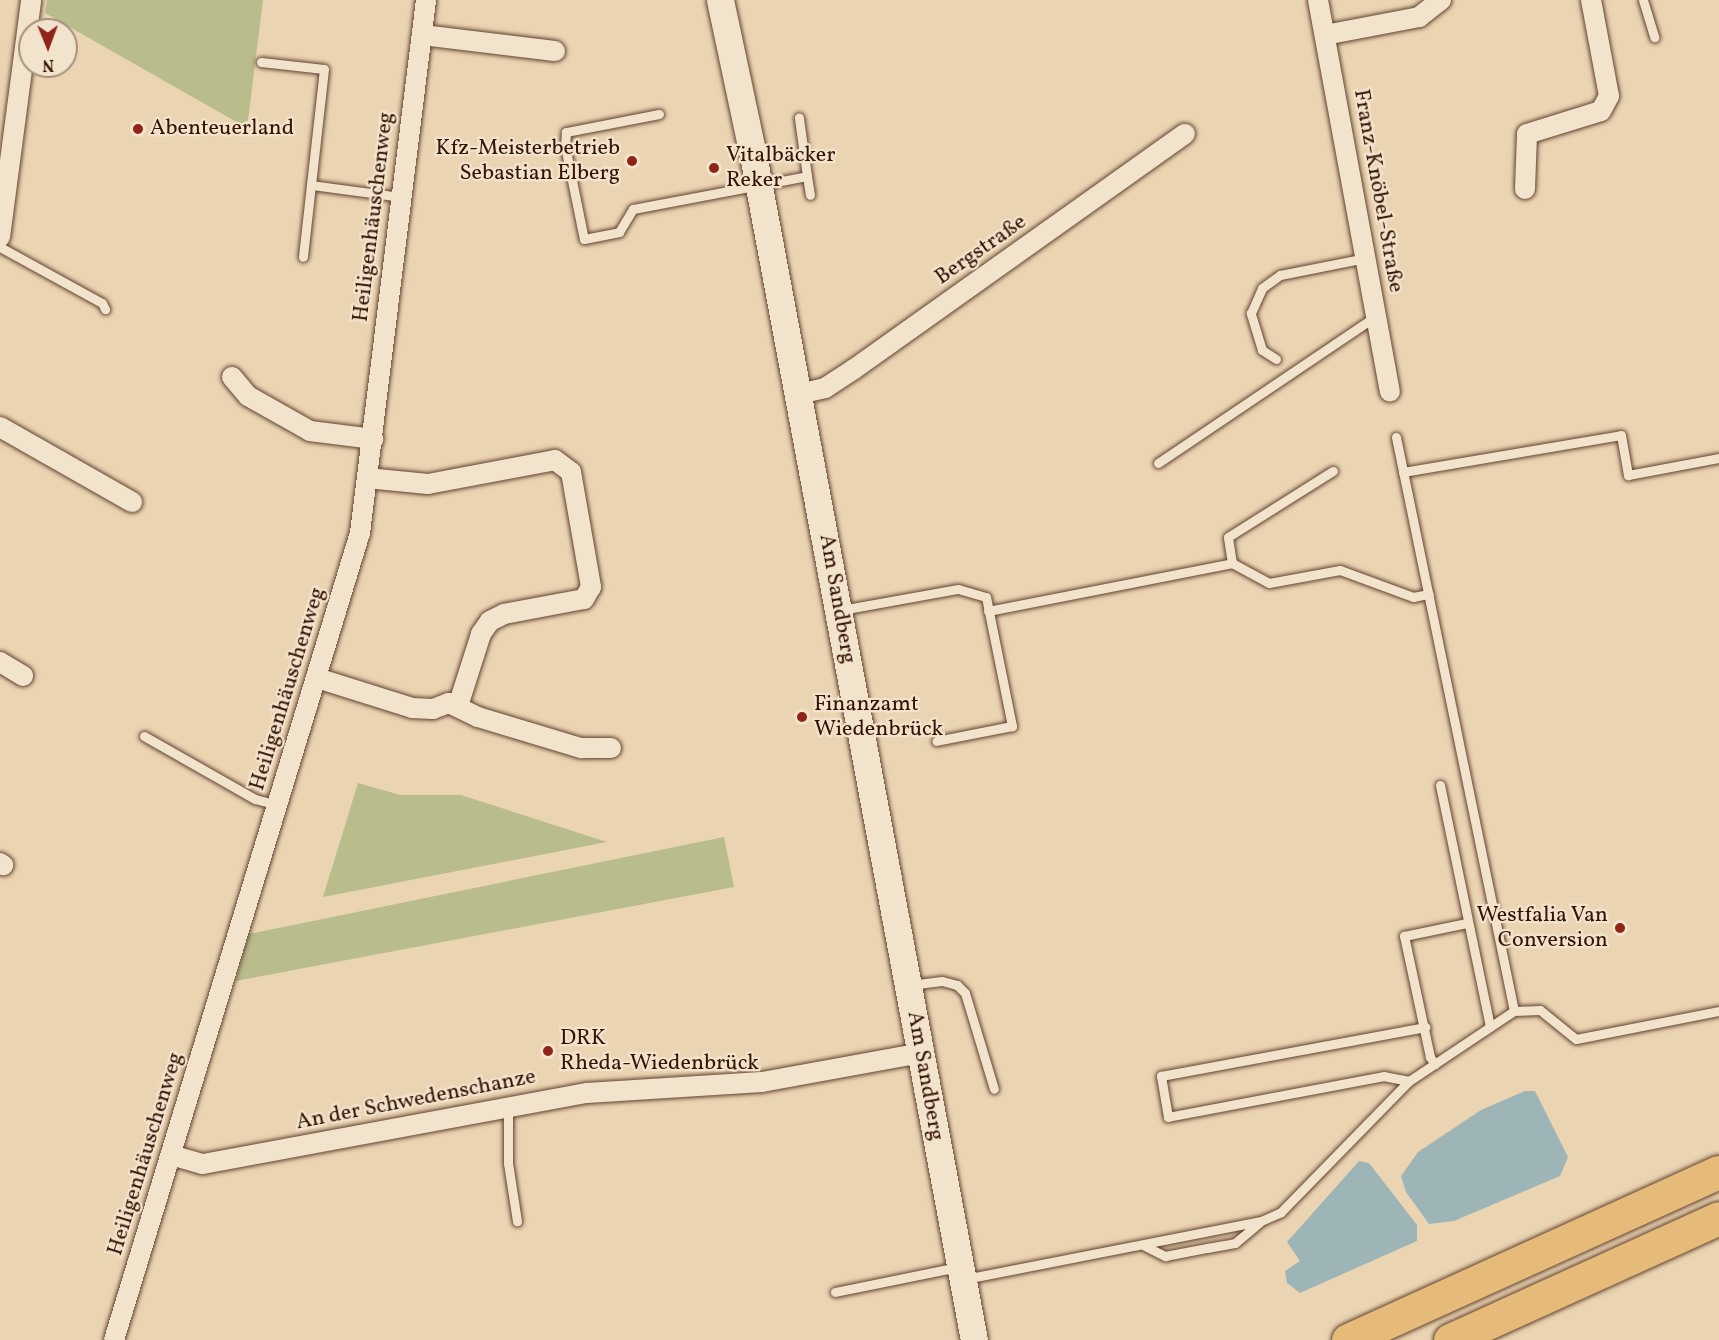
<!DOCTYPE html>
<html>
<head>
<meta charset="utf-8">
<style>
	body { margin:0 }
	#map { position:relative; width:1719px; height:1340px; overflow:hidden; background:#ebd4b2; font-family:Vollkorn,serif }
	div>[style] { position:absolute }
	.green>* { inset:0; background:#b9bc8b }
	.water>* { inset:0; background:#9eb5b8 }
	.roads { filter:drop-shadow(0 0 2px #624330) drop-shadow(0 0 2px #624330) }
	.service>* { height:9px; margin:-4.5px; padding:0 4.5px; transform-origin:4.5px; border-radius:4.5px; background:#f2e3cd }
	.minor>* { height:20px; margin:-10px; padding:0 10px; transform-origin:10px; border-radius:10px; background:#f2e3cd }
	.secondary>* { height:27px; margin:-13.5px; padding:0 13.5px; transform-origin:13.5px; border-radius:13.5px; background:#f2e3cd }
	.motorway>* { height:33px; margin:-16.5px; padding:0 16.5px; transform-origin:16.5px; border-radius:16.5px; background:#e6ba79 }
	.dots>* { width:16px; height:16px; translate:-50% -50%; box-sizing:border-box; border:3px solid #f2e3cd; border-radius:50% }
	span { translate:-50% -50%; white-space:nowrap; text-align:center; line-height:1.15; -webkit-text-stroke:4.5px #f2e3cd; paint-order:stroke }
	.poi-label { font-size:22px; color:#351305 }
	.left { translate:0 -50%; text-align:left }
	.right { translate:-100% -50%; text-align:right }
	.street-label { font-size:22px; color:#351305 }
	.north { position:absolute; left:18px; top:18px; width:60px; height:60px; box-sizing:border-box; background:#f2e3cd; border:2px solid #a6907d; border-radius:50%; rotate:179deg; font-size:16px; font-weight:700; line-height:24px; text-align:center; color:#351305 }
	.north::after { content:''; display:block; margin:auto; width:21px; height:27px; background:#8f2418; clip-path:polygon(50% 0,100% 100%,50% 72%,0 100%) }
</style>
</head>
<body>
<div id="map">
	<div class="green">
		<i style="clip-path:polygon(47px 0,263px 0,247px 128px,45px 13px)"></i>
		<i style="clip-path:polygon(358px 783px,400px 795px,461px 795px,607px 842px,323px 897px)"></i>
		<i style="clip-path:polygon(724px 837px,734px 887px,236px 981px,249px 934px)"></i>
	</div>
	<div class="water">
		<i style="clip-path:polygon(1525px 1091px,1535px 1091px,1568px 1157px,1560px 1176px,1454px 1221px,1429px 1224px,1406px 1192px,1401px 1176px,1418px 1152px,1481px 1110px)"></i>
		<i style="clip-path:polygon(1359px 1161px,1369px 1163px,1417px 1225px,1417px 1241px,1300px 1293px,1287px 1283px,1285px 1271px,1300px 1261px,1287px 1242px)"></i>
	</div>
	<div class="roads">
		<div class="service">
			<i style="left:1643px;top:0;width:39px;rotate:73deg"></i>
			<i style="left:261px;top:62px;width:63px;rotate:6.3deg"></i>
			<i style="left:324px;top:69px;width:189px;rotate:96.4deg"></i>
			<i style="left:659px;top:114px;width:95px;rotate:169deg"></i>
			<i style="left:566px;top:132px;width:14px;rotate:94deg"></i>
			<i style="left:565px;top:146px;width:95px;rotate:78.5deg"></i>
			<i style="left:584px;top:239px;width:36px;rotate:-11deg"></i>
			<i style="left:619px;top:232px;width:27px;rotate:-59deg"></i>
			<i style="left:633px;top:209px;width:177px;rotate:-10.7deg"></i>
			<i style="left:807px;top:176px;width:59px;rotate:-97.9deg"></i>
			<i style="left:807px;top:176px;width:19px;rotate:81deg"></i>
			<i style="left:311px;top:185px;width:91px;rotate:7.6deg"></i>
			<i style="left:0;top:247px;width:116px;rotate:28.8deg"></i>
			<i style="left:102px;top:303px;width:7px;rotate:63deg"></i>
			<i style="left:1276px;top:359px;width:17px;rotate:-147deg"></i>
			<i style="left:1262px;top:350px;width:39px;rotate:-107deg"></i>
			<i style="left:1251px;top:313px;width:27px;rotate:-66deg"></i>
			<i style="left:1262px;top:288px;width:22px;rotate:-36deg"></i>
			<i style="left:1280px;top:275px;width:88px;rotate:-11.2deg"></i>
			<i style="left:1158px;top:463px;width:263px;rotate:-34deg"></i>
			<i style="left:1403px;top:472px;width:221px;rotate:-9.6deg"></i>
			<i style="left:1621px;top:435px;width:41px;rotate:80.1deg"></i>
			<i style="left:1628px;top:475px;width:93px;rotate:-10.6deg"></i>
			<i style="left:1232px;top:563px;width:26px;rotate:-99deg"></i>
			<i style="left:1228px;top:537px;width:124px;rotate:-32.2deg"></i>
			<i style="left:841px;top:610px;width:119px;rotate:-10.2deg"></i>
			<i style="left:958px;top:589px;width:29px;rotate:16deg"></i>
			<i style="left:986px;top:597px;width:132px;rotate:78.6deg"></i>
			<i style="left:1012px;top:726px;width:77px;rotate:168.8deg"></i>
			<i style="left:988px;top:611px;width:249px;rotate:-11.1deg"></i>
			<i style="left:1232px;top:563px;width:42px;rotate:28.4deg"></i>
			<i style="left:1269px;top:583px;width:72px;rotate:-10.4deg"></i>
			<i style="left:1340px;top:570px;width:78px;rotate:20.3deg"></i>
			<i style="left:1413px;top:597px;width:16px;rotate:-11deg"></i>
			<i style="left:144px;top:736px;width:128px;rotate:29.6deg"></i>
			<i style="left:255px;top:799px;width:23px;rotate:15deg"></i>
			<i style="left:1440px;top:785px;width:247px;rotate:78.3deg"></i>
			<i style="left:909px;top:985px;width:33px;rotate:-7deg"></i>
			<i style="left:942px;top:981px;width:16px;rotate:15deg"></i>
			<i style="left:957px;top:985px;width:11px;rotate:45deg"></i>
			<i style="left:965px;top:993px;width:100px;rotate:73.2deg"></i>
			<i style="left:1514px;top:1011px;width:26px;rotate:-2deg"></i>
			<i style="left:1540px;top:1010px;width:46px;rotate:38.9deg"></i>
			<i style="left:1576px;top:1039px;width:146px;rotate:-11.1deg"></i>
			<i style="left:1435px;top:1064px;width:9px;rotate:-126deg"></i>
			<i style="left:1430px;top:1057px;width:124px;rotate:-102.1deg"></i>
			<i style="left:1404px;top:936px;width:64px;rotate:-11.7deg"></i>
			<i style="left:1409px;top:1081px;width:25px;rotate:-169deg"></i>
			<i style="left:1384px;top:1076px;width:220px;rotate:169.3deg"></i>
			<i style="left:1168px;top:1117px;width:42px;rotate:-99.7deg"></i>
			<i style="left:1161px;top:1076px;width:269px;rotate:-10.5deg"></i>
			<i style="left:508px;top:1107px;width:56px;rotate:90deg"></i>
			<i style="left:508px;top:1163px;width:59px;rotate:81.2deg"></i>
			<i style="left:1143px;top:1245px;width:25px;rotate:27deg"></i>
			<i style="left:1165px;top:1256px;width:43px;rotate:-10.8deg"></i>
			<i style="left:1207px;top:1248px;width:28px;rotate:-10deg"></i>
			<i style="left:1235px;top:1243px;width:31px;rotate:-40deg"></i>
			<i style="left:965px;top:1279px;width:302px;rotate:-11.1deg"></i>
			<i style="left:1261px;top:1221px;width:22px;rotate:-24deg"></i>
			<i style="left:1281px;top:1212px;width:183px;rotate:-45.7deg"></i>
			<i style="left:1409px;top:1081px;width:126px;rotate:-33.7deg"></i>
			<i style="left:1514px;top:1011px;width:586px;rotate:-101.62deg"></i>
			<i style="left:835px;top:1292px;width:126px;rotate:-11.5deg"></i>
		</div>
		<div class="minor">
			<i style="left:1318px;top:0;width:398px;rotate:79.6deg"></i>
			<i style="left:422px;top:35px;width:134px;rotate:6.9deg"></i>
			<i style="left:1325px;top:35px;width:96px;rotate:-10.8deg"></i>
			<i style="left:1419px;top:17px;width:28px;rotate:-38deg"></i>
			<i style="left:1525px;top:189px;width:55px;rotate:-87.9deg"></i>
			<i style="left:1527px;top:134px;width:77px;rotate:-17.3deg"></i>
			<i style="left:1601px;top:111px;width:17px;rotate:-62deg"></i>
			<i style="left:1609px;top:96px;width:98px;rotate:-100.6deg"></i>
			<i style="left:0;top:237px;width:239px;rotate:-82.5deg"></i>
			<i style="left:232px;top:377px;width:25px;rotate:50deg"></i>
			<i style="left:248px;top:396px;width:71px;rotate:29.4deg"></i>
			<i style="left:310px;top:431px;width:64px;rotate:7.2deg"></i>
			<i style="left:799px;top:394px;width:27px;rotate:-13deg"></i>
			<i style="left:825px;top:388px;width:35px;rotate:-33deg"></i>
			<i style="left:854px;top:369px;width:406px;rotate:-35.4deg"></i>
			<i style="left:0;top:427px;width:152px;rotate:29.6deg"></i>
			<i style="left:367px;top:478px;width:61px;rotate:5.6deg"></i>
			<i style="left:428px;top:484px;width:129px;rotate:-10.7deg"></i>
			<i style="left:555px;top:460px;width:20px;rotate:37deg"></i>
			<i style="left:571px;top:472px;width:117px;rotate:80.1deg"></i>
			<i style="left:591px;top:587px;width:14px;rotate:120deg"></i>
			<i style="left:584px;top:599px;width:81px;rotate:169.4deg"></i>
			<i style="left:504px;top:614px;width:16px;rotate:153deg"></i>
			<i style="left:490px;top:621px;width:16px;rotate:125deg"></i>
			<i style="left:481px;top:634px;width:76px;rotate:107.7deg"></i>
			<i style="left:0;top:662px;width:27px;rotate:31deg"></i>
			<i style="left:317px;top:678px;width:100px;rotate:17.5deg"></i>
			<i style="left:412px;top:708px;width:21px;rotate:3deg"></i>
			<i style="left:433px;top:709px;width:17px;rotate:-21deg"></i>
			<i style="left:449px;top:703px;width:32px;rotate:26deg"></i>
			<i style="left:478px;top:717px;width:108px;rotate:16.8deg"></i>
			<i style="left:581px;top:748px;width:30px"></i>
			<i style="left:0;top:863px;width:4px;rotate:34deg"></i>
			<i style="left:171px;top:1155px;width:33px;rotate:16deg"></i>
			<i style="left:203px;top:1164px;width:391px;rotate:-10.5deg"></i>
			<i style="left:587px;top:1093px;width:175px;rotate:-3.6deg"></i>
			<i style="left:762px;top:1082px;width:162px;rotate:-10.3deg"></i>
			<i style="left:114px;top:1340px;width:844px;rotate:-73.05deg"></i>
			<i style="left:360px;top:533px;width:537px;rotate:-82.94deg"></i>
		</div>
		<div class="secondary">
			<i style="left:720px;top:0;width:164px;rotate:78deg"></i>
			<i style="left:754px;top:160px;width:1200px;rotate:79.44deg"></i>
		</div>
		<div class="motorway">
			<i style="left:1348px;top:1340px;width:407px;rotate:-24.4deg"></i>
			<i style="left:1450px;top:1340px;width:295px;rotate:-24.4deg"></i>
		</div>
	</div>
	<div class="dots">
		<i style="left:138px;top:129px;background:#8f2418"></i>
		<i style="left:632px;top:161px;background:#8f2418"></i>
		<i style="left:714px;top:168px;background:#8f2418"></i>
		<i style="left:802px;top:717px;background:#8f2418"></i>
		<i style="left:1620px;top:928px;background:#8f2418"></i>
		<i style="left:548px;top:1051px;background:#8f2418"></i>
	</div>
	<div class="poi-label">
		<span class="left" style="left:150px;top:129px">Abenteuerland</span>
		<span class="right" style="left:620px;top:161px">Kfz-Meisterbetrieb<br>Sebastian Elberg</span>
		<span class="left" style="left:726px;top:168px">Vitalbäcker<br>Reker</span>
		<span class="left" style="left:814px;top:717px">Finanzamt<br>Wiedenbrück</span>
		<span class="right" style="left:1608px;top:928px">Westfalia Van<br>Conversion</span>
		<span class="left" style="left:560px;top:1051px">DRK<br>Rheda-Wiedenbrück</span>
	</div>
	<div class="street-label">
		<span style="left:1378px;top:191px;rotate:80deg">Franz-Knöbel-Straße</span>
		<span style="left:374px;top:217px;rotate:-83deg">Heiligenhäuschenweg</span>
		<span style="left:981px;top:250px;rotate:-35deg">Bergstraße</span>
		<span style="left:837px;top:599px;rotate:80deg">Am Sandberg</span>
		<span style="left:288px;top:689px;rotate:-73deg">Heiligenhäuschenweg</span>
		<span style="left:925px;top:1076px;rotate:80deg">Am Sandberg</span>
		<span style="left:416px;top:1100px;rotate:-11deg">An der Schwedenschanze</span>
		<span style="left:146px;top:1154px;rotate:-73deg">Heiligenhäuschenweg</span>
	</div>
	<div class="north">N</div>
</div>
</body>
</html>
